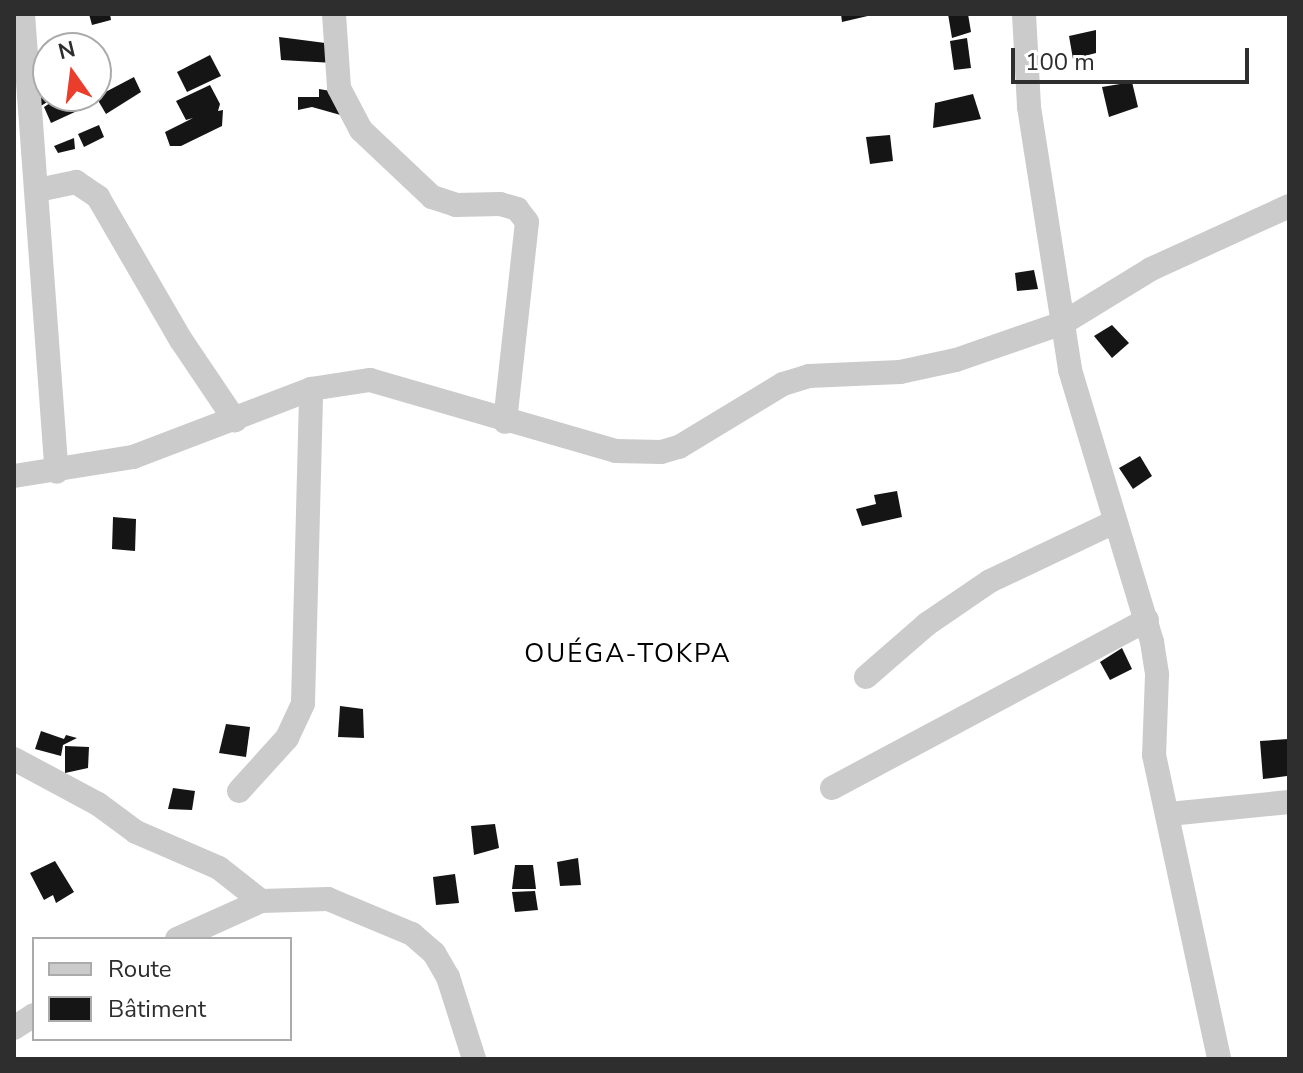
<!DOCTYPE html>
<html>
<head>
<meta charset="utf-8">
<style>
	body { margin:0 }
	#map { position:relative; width:1303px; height:1073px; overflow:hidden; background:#fff; font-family:"Nunito Sans",sans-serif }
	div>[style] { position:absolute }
	.building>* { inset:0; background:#151515 }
	.minor>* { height:24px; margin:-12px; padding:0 12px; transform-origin:12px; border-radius:12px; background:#cbcbcb }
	span { translate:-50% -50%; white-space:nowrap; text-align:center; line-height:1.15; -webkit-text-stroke:8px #fff; paint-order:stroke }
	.quarter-label { font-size:26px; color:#000; letter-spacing:2px }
	.frame { position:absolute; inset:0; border:16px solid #2e2e2e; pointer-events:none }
	.legend { position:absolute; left:32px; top:937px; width:260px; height:104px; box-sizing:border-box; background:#fff; border:2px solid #ababab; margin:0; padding:10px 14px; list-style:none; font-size:24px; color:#2e2e2e }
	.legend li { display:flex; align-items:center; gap:16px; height:40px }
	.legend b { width:40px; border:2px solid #ababab }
	.north { position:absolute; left:32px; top:32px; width:80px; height:80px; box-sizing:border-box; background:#fff; border:2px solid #ababab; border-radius:50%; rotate:346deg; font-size:22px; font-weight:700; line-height:32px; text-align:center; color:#2e2e2e }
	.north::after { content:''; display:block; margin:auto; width:28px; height:36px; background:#ea3d2c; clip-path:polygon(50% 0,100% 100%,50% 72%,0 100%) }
	.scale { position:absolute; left:1011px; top:48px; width:238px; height:36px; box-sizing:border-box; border:4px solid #2e2e2e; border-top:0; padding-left:10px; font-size:24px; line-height:28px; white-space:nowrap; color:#2e2e2e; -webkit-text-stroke:6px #fff; paint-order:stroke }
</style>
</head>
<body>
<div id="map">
	<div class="building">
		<i style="clip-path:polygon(89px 14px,110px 14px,111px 20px,92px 25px)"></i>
		<i style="clip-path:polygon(841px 14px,872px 14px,872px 15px,842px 22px)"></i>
		<i style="clip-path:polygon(948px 14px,968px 14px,971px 32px,952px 38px)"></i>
		<i style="clip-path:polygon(1096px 30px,1096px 53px,1073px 59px,1069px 36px)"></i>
		<i style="clip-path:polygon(279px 37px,333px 44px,334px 63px,281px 60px)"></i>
		<i style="clip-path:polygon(83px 38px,87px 48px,73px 48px,70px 41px)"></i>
		<i style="clip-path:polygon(967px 38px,971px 68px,954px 70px,950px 41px)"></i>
		<i style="clip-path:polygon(210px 55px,221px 76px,187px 92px,177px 72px)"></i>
		<i style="clip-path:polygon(134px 77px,141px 92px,106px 114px,96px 97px)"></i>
		<i style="clip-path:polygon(48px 81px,48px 96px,57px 96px,36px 109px,33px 91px)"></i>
		<i style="clip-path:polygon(1132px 82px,1138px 107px,1109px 117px,1102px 87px)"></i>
		<i style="clip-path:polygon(210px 85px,220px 104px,218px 111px,223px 110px,222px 126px,181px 146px,170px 146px,165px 132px,193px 118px,186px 120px,176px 101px)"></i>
		<i style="clip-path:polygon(319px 89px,348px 94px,344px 116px,312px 107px,298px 110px,298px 97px,319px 97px)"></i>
		<i style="clip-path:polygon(973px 94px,981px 119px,933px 128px,935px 103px)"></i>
		<i style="clip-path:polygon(61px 96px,67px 96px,77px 111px,51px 123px,44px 107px)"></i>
		<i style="clip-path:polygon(99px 125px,104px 137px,84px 147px,78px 134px)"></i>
		<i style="clip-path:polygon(890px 135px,893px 161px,870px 164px,866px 137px)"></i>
		<i style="clip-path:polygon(74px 138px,75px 149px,58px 153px,54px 146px)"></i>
		<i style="clip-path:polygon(1034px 270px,1038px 289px,1017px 291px,1015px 273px)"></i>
		<i style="clip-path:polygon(1112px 325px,1129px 343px,1112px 358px,1094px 336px)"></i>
		<i style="clip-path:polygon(1140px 456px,1152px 476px,1133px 489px,1119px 468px)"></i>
		<i style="clip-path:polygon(897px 491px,902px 517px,862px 526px,856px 509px,876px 504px,874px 495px)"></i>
		<i style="clip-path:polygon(113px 517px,136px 519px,135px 551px,112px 549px)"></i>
		<i style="clip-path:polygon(1122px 648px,1132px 669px,1110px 680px,1100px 662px)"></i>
		<i style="clip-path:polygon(340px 706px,363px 709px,364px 738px,338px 737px)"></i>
		<i style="clip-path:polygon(226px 724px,250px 727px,246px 757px,219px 753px)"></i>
		<i style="clip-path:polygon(41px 731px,64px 739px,66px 735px,77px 738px,63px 745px,61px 756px,35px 749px)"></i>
		<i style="clip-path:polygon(1288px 739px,1287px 776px,1263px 779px,1260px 741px)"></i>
		<i style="clip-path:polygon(65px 746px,89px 747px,88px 768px,65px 773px)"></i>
		<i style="clip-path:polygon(173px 788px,195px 791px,192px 810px,168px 809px)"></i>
		<i style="clip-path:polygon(495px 824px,499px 848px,474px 855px,471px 826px)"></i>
		<i style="clip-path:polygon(578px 858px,581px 885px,560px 886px,557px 862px)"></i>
		<i style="clip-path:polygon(55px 861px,74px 892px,56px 903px,53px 895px,44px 900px,30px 873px)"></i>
		<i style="clip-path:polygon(515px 865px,533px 865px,536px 889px,512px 889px)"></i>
		<i style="clip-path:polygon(455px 874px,459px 903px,436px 905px,433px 877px)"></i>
		<i style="clip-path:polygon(535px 891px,538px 910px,515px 912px,512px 892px)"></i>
	</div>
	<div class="minor">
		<i style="left:23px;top:14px;width:459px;rotate:85.8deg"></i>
		<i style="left:334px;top:14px;width:74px;rotate:86.1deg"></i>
		<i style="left:339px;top:88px;width:47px;rotate:62.4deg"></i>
		<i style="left:361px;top:130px;width:98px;rotate:43.3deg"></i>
		<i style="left:432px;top:197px;width:25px;rotate:18deg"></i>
		<i style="left:456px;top:205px;width:44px;rotate:-1.3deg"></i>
		<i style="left:500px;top:204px;width:18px;rotate:16deg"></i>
		<i style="left:517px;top:209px;width:16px;rotate:52deg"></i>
		<i style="left:527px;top:222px;width:201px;rotate:96.3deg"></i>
		<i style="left:1024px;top:14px;width:93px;rotate:86.9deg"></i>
		<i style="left:1029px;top:107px;width:266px;rotate:81.1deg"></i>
		<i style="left:1070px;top:370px;width:284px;rotate:73.2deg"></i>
		<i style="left:1152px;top:642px;width:33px;rotate:81deg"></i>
		<i style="left:1157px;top:675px;width:80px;rotate:92.1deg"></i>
		<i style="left:1154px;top:755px;width:311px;rotate:77.9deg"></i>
		<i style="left:38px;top:190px;width:39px;rotate:-12deg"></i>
		<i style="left:76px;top:182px;width:27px;rotate:34deg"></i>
		<i style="left:98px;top:197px;width:165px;rotate:59.9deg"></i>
		<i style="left:181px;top:340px;width:97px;rotate:56deg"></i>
		<i style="left:14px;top:476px;width:121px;rotate:-9.1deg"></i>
		<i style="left:133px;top:457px;width:191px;rotate:-20.9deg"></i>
		<i style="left:311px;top:389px;width:60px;rotate:-8.7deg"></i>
		<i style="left:370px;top:380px;width:256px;rotate:16.1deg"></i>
		<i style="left:616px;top:451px;width:45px;rotate:1.3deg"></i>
		<i style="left:661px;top:452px;width:19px;rotate:-16deg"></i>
		<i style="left:679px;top:447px;width:122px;rotate:-31.2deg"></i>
		<i style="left:783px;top:384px;width:27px;rotate:-17deg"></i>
		<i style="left:809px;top:376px;width:91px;rotate:-2.5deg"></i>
		<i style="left:900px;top:372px;width:57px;rotate:-12.1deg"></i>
		<i style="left:956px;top:360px;width:113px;rotate:-19.1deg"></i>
		<i style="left:1063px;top:323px;width:103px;rotate:-31.5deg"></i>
		<i style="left:1151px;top:269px;width:152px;rotate:-24.5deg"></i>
		<i style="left:866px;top:677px;width:81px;rotate:-41deg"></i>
		<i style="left:927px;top:624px;width:76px;rotate:-34.3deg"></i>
		<i style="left:990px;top:581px;width:135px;rotate:-25.4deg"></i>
		<i style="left:14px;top:759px;width:95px;rotate:28.2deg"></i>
		<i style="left:98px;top:804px;width:47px;rotate:36.4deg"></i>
		<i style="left:136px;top:832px;width:90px;rotate:23.4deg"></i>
		<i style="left:219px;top:868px;width:53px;rotate:38.2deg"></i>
		<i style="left:832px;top:788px;width:357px;rotate:-28.1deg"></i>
		<i style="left:239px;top:791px;width:72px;rotate:-47.8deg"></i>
		<i style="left:287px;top:738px;width:38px;rotate:-65deg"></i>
		<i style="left:303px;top:703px;width:314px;rotate:-88.5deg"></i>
		<i style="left:1169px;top:814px;width:121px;rotate:-5.7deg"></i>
		<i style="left:177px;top:939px;width:92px;rotate:-24.3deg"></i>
		<i style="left:261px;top:901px;width:67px;rotate:-1.7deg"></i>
		<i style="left:328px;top:899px;width:91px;rotate:22.6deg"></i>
		<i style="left:412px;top:934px;width:29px;rotate:41deg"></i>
		<i style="left:434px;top:953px;width:28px;rotate:60deg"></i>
		<i style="left:448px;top:977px;width:86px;rotate:72.4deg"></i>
		<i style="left:14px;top:1028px;width:24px;rotate:-33deg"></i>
	</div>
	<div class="quarter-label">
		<span style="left:628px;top:654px">OUÉGA-TOKPA</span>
	</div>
	<div class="frame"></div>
	<ul class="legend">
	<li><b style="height:10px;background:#cbcbcb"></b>Route</li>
	<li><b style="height:22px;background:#151515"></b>Bâtiment</li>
	</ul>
	<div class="north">N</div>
	<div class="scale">100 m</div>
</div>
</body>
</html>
